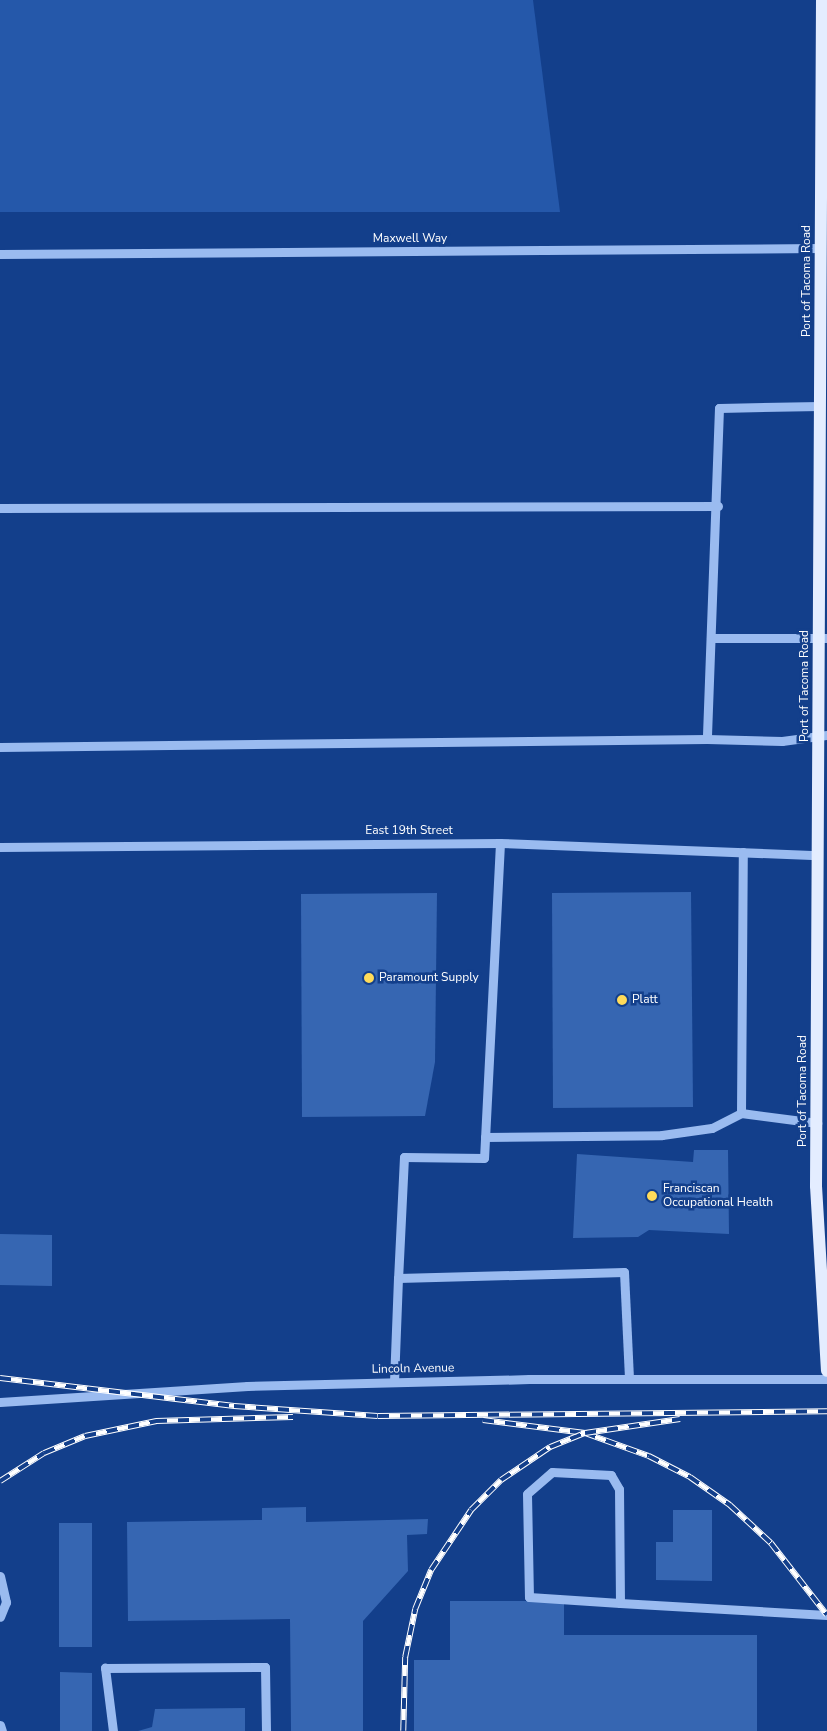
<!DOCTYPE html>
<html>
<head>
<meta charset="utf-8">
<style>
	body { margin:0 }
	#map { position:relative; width:827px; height:1731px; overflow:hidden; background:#133f8b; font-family:"Nunito Sans",sans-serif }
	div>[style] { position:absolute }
	.green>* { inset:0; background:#2558aa }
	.building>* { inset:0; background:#3666b2 }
	.minor>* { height:9px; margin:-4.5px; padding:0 4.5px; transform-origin:4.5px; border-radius:4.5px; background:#9abbf0 }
	.major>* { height:12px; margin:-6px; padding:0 6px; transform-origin:6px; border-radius:6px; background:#e4edff }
	.rail>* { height:5.5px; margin-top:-2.75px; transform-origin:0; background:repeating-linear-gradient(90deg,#133f8b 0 11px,#fff 0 22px); box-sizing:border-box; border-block:1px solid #fff }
	.dots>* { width:14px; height:14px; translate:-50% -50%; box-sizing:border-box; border:2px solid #133f8b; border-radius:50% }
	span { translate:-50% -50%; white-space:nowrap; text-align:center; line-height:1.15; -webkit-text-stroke:5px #133f8b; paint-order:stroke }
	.street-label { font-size:12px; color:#fff }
	.poi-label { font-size:12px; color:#fff }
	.left { translate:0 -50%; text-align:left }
</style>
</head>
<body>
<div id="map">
	<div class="green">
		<i style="clip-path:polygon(0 0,533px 0,560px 212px,0 212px)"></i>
	</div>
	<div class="building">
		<i style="clip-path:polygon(691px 892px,693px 1107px,553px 1108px,552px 893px)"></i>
		<i style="clip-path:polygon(437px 893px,435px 1062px,425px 1116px,302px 1117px,301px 894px)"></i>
		<i style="clip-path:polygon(694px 1150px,728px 1150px,729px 1234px,649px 1230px,638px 1237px,573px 1238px,577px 1154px,693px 1162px)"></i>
		<i style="clip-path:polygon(0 1234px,52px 1235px,52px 1286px,0 1285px)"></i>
		<i style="clip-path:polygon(306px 1507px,306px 1522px,428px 1519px,427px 1534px,407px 1535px,408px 1571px,363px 1621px,363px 1731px,291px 1731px,290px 1619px,128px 1621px,127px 1522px,262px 1520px,262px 1508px)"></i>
		<i style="clip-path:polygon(673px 1510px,712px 1510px,712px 1581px,656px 1580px,656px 1542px,673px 1542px)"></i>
		<i style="clip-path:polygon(59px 1523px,92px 1523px,92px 1647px,59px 1647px)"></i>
		<i style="clip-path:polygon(450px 1601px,564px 1601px,564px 1635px,757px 1635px,757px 1731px,414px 1731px,414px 1660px,450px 1660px)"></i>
		<i style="clip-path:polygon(60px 1672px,92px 1673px,92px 1731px,60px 1731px)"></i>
		<i style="clip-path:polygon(245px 1708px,245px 1731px,138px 1731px,152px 1727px,155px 1709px)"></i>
	</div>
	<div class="minor">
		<i style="left:0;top:254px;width:820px;rotate:-0.42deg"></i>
		<i style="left:820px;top:406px;width:101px;rotate:178.9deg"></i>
		<i style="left:719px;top:408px;width:331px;rotate:92.1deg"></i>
		<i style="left:707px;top:739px;width:75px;rotate:1.5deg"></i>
		<i style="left:782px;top:741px;width:45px;rotate:-7.6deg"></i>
		<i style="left:0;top:508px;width:718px;rotate:-0.16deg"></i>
		<i style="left:711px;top:638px;width:116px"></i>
		<i style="left:0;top:747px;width:707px;rotate:-0.65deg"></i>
		<i style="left:500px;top:843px;width:315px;rotate:92.9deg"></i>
		<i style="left:484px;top:1158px;width:80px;rotate:-179.3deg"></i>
		<i style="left:404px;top:1157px;width:121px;rotate:92.8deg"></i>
		<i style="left:398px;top:1278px;width:226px;rotate:-1.5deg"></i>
		<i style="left:624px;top:1272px;width:107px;rotate:87.3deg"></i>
		<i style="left:0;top:847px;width:500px;rotate:-0.46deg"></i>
		<i style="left:500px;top:843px;width:318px;rotate:2.2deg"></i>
		<i style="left:741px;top:1113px;width:261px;rotate:-89.6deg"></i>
		<i style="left:485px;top:1137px;width:177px;rotate:-0.6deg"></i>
		<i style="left:662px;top:1135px;width:50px;rotate:-8deg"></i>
		<i style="left:712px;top:1128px;width:33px;rotate:-27deg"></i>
		<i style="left:741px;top:1113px;width:77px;rotate:7.5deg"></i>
		<i style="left:394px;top:1382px;width:104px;rotate:-87.8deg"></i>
		<i style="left:0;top:1402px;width:248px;rotate:-3.7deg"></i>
		<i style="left:247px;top:1386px;width:282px;rotate:-1.4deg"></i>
		<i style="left:529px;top:1379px;width:298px"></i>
		<i style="left:0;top:1576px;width:27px;rotate:77deg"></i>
		<i style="left:6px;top:1602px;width:16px;rotate:112deg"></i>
		<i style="left:620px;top:1603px;width:114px;rotate:-90.5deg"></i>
		<i style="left:619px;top:1489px;width:16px;rotate:-120deg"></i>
		<i style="left:611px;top:1475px;width:59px;rotate:-177.1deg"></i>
		<i style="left:552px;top:1472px;width:33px;rotate:139deg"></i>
		<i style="left:527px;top:1494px;width:103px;rotate:88.9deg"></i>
		<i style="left:529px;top:1597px;width:91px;rotate:3.8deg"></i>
		<i style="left:620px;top:1603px;width:207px;rotate:3.3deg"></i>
		<i style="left:0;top:1725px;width:6px;rotate:72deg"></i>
		<i style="left:113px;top:1731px;width:64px;rotate:-97.2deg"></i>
		<i style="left:105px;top:1668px;width:160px;rotate:-0.4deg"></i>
		<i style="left:265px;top:1667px;width:64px;rotate:89.1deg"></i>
	</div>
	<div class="major">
		<i style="left:822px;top:0;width:1186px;rotate:90.29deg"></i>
		<i style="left:816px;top:1186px;width:185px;rotate:86.6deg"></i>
	</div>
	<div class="rail">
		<i style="left:0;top:1378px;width:236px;rotate:6.8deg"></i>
		<i style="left:234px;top:1406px;width:144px;rotate:4deg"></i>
		<i style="left:378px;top:1416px;width:449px;rotate:-0.6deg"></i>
		<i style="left:483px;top:1420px;width:103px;rotate:7.3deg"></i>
		<i style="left:585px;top:1433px;width:68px;rotate:19.8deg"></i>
		<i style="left:649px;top:1456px;width:46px;rotate:27.1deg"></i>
		<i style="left:690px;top:1477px;width:49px;rotate:35deg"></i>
		<i style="left:730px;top:1505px;width:56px;rotate:42.8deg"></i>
		<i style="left:771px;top:1543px;width:91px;rotate:52.1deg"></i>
		<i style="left:0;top:1481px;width:52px;rotate:-32.5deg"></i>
		<i style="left:44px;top:1453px;width:44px;rotate:-22.5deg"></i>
		<i style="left:85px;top:1436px;width:73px;rotate:-11.9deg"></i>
		<i style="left:156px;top:1421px;width:137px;rotate:-1.7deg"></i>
		<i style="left:403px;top:1731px;width:74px;rotate:-88.5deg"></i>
		<i style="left:405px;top:1657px;width:49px;rotate:-78.2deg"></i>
		<i style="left:415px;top:1609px;width:42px;rotate:-67.7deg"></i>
		<i style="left:431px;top:1570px;width:72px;rotate:-56.3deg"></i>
		<i style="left:471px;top:1510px;width:42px;rotate:-45deg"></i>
		<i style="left:501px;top:1480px;width:59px;rotate:-34deg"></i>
		<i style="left:550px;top:1447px;width:38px;rotate:-22deg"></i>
		<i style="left:585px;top:1433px;width:96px;rotate:-8.4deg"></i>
	</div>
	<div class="dots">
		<i style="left:369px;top:978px;background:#ffdb5a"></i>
		<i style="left:622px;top:1000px;background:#ffdb5a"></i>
		<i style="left:652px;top:1196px;background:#ffdb5a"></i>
	</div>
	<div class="street-label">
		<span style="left:410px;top:239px">Maxwell Way</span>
		<span style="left:807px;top:281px;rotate:-90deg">Port of Tacoma Road</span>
		<span style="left:805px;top:686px;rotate:-90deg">Port of Tacoma Road</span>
		<span style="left:409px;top:831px">East 19th Street</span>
		<span style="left:803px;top:1091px;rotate:-90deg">Port of Tacoma Road</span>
		<span style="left:413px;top:1369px;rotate:-1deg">Lincoln Avenue</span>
	</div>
	<div class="poi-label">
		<span class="left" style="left:379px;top:978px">Paramount Supply</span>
		<span class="left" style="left:632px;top:1000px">Platt</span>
		<span class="left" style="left:663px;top:1196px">Franciscan<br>Occupational Health</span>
	</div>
</div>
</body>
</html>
